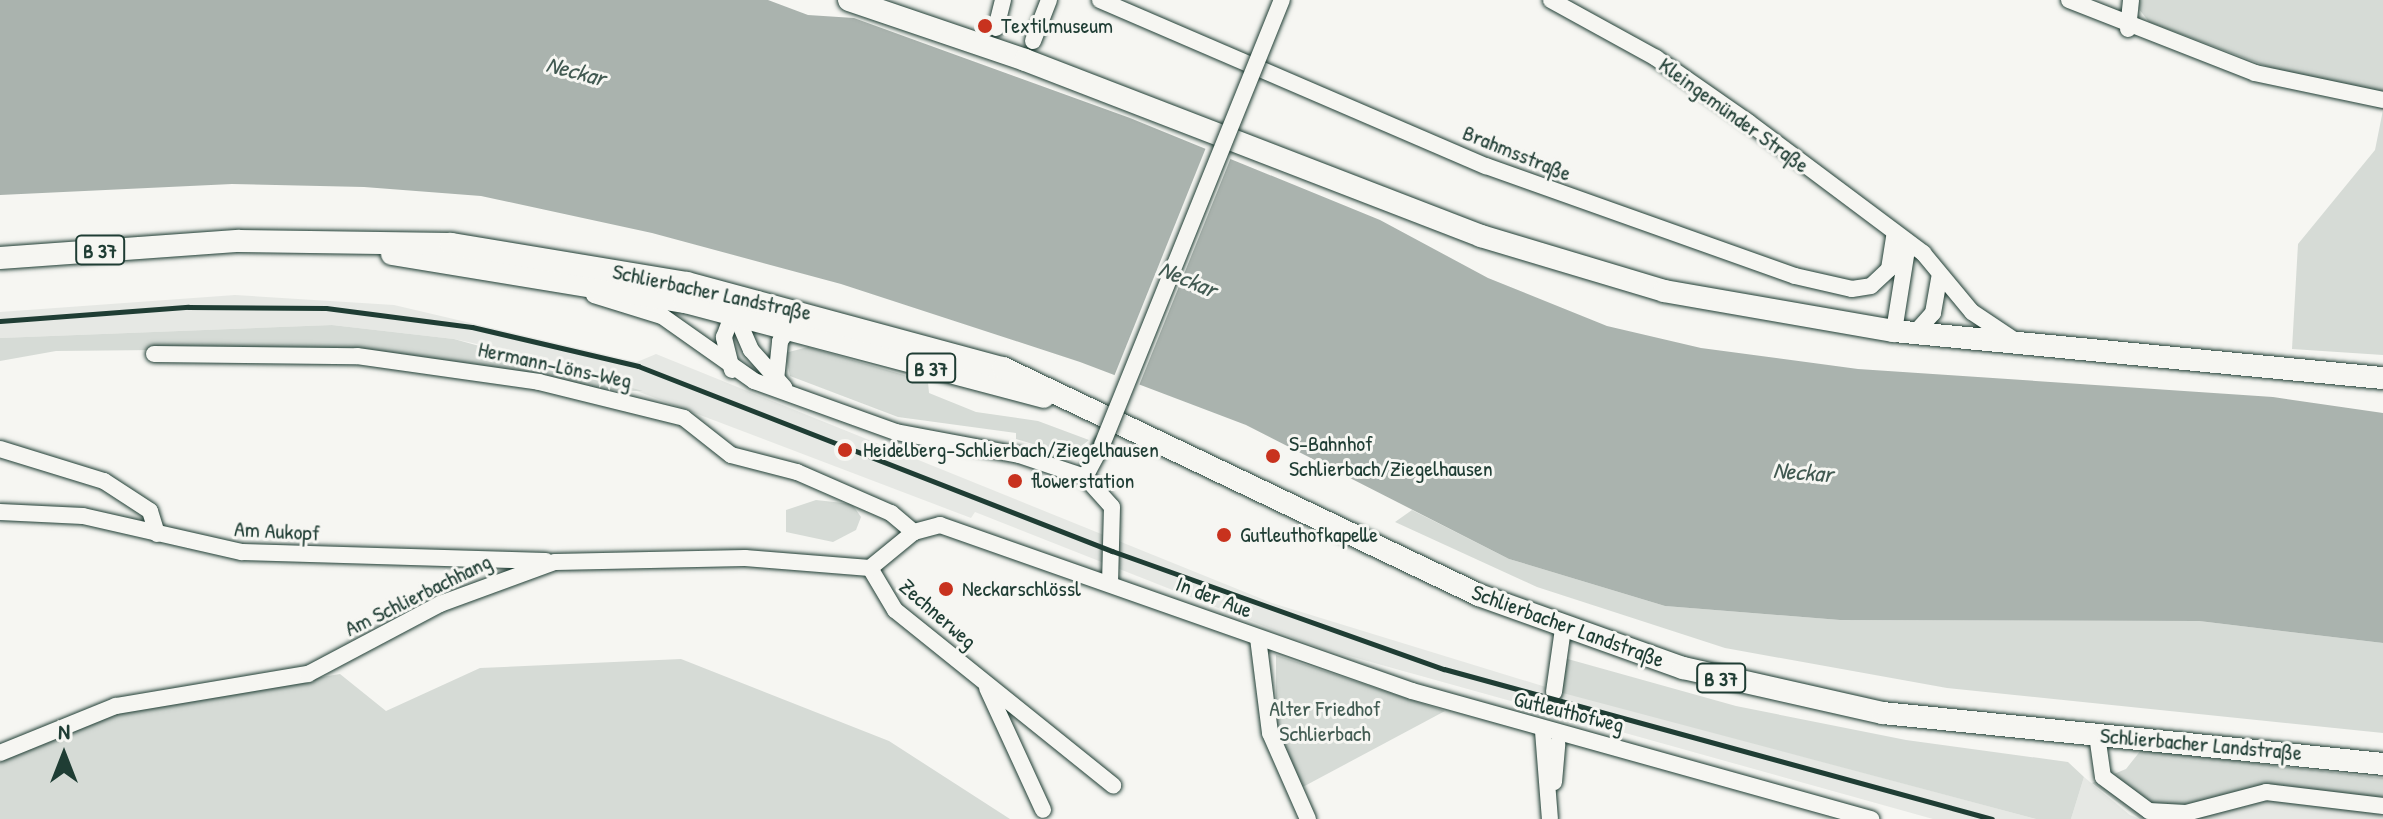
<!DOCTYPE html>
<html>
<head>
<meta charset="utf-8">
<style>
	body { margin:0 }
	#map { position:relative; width:2383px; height:819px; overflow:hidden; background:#f6f6f2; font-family:"Patrick Hand",sans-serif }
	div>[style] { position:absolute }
	.built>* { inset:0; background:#e6e8e4 }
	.green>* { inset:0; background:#d6dbd6 }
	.water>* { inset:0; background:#aab3ae }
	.pier>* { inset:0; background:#f6f6f2 }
	.minor-tunnel>* { height:16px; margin-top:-8px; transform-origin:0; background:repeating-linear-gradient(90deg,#cbd1cc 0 16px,transparent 0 24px) }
	.roads { filter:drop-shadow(0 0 2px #1f3d34) drop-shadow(0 0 2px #1f3d34) }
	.minor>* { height:16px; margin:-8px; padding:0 8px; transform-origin:8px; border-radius:8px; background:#f6f6f2 }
	.major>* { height:22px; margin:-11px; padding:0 11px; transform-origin:11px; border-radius:11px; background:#f6f6f2 }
	.rail>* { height:5px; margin:-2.5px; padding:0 2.5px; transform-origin:2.5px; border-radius:2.5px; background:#1f3d34 }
	.bridges { filter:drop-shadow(0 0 2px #1f3d34) drop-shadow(0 0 2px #1f3d34) }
	.minor-bridge>* { height:16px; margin:-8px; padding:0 8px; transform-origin:8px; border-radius:8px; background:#f6f6f2 }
	.dots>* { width:22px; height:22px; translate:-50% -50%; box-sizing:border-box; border:4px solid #f6f6f2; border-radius:50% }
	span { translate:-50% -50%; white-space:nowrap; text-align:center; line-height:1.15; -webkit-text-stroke:6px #f6f6f2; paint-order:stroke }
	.shield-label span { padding:2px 6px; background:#f6f6f2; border:2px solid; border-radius:6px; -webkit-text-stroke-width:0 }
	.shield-label { font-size:20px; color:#1f3d34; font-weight:700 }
	.poi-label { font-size:22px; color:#1f3d34 }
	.left { translate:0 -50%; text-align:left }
	.street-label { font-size:22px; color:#1f3d34 }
	.park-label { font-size:22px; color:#445d54 }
	.water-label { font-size:24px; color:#425a52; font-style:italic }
	.north { position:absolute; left:24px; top:715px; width:80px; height:80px; -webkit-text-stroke:6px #f6f6f2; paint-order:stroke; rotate:0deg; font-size:22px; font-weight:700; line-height:32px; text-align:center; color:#1f3d34 }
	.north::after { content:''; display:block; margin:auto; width:28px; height:36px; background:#1f3d34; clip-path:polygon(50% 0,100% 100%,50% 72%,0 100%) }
</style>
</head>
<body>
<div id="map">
	<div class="built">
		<i style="clip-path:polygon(235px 295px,394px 305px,637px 362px,656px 354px,1272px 603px,1559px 691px,2036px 819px,1933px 819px,1317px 647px,975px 512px,971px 518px,563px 363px,454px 339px,332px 325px,0 338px,0 312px)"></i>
		<i style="clip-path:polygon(2084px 777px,2130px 815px,2140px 819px,2071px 819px)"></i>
		<i style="clip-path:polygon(2297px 799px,2383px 812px,2383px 819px,2202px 819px,2250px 801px)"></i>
	</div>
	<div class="green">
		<i style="clip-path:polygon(2132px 0,2383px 0,2383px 355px,2292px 349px,2298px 244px,2375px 150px,2383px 110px,2149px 22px)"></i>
		<i style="clip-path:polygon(332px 325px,454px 339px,643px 391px,591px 390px,480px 365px,356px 348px,56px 351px,0 361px,0 338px)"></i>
		<i style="clip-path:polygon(808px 347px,928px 382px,929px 393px,976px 412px,1038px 421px,1089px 440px,1070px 455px,1016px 439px,1016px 433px,898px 417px,790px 376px,785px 353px)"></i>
		<i style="clip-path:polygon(816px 500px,852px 504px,861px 517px,856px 530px,833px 542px,786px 532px,786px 510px)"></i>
		<i style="clip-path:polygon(1412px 510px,1509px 559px,1665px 606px,1840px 620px,2199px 621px,2383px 643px,2383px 733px,1947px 688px,1725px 648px,1537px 587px,1395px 522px)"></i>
		<i style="clip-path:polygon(1276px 655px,1445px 711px,1299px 789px,1276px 721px)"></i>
		<i style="clip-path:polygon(1557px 656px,1736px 706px,1906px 740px,2068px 762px,2084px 777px,2071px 819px,2036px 819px,1559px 692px)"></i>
		<i style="clip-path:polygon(681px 659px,889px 741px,1010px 819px,0 819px,0 758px,109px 712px,340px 674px,386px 711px,480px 668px)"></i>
		<i style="clip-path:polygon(2141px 750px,2383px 778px,2383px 812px,2297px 799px,2250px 801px,2202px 819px,2140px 819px,2092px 783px,2126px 769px)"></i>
	</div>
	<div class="water">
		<i style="clip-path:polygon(0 0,768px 0,808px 15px,854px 18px,1130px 118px,1380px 220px,1488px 278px,1607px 326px,1701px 348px,1858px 369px,2273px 397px,2383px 413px,2383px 643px,2199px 621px,1840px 620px,1665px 606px,1509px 559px,1246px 425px,1080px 362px,841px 284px,652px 233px,481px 196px,364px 187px,232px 184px,0 195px)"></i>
	</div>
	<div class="pier">
		<i style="clip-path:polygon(1207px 145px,1232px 155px,1138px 388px,1113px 379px)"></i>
	</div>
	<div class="minor-tunnel">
		<i style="left:1554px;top:692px;width:24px;rotate:85deg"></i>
	</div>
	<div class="roads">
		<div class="minor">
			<i style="left:1100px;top:0;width:420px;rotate:23.3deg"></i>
			<i style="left:1486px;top:166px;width:328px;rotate:19.6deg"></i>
			<i style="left:1795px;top:276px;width:58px;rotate:12.8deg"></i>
			<i style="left:1852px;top:289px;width:19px;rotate:-9deg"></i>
			<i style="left:1871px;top:286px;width:25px;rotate:-43deg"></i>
			<i style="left:1889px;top:269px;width:37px;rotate:-81deg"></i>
			<i style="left:1551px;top:0;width:120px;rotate:28.9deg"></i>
			<i style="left:1656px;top:58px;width:112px;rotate:34.8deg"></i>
			<i style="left:1748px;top:122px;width:219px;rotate:36.8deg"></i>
			<i style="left:1923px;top:253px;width:77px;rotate:50.3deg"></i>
			<i style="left:1972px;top:312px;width:54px;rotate:33.7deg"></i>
			<i style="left:2069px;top:0;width:200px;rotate:21.4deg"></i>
			<i style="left:2255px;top:73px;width:131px;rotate:11.9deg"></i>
			<i style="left:996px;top:28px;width:29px;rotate:-76deg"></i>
			<i style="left:2128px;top:29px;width:29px;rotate:-84deg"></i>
			<i style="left:1033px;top:41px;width:44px;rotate:-68.7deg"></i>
			<i style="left:594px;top:295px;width:71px;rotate:17.2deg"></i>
			<i style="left:662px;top:316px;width:113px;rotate:35.2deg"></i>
			<i style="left:754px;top:381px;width:151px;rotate:19.8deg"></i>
			<i style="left:896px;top:432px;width:125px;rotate:10.6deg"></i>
			<i style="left:1019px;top:455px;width:70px;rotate:18.4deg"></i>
			<i style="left:1085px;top:477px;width:40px;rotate:48deg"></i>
			<i style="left:1112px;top:507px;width:74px;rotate:91.5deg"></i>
			<i style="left:735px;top:313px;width:40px;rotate:66.6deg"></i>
			<i style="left:751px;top:350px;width:50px;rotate:48.3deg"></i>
			<i style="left:1894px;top:331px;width:88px;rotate:-80.9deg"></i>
			<i style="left:1915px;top:333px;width:27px;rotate:-48deg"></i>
			<i style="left:1933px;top:313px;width:36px;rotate:-80deg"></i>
			<i style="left:154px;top:354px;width:203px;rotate:0.6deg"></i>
			<i style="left:357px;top:356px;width:184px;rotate:8.1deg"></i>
			<i style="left:539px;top:382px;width:149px;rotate:13.9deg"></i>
			<i style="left:684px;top:418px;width:60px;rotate:38.2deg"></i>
			<i style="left:731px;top:455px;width:68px;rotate:14.4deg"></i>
			<i style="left:797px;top:472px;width:103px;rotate:23.6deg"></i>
			<i style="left:891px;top:513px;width:30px;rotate:40deg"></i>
			<i style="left:732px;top:370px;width:34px;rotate:-104deg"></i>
			<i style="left:724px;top:337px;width:30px;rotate:-69deg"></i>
			<i style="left:776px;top:380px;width:39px;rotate:-84deg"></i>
			<i style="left:780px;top:341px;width:17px;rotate:-54deg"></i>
			<i style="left:0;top:449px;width:109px;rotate:17.1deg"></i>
			<i style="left:104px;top:481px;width:55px;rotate:33.1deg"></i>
			<i style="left:150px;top:511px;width:24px;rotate:73deg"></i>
			<i style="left:1085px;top:477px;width:36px;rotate:-62deg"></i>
			<i style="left:0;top:512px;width:83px;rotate:2.8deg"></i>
			<i style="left:83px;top:516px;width:163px;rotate:12.8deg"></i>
			<i style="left:242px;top:552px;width:304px;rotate:1.7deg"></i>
			<i style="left:870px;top:568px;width:49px;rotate:59.2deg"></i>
			<i style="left:895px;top:610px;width:280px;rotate:38.8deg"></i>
			<i style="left:1258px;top:638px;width:96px;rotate:82.8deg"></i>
			<i style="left:1270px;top:733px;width:94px;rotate:66.2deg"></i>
			<i style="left:987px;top:688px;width:134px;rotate:65.3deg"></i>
			<i style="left:1554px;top:692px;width:64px;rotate:-81.9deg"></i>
			<i style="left:1543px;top:731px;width:88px;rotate:85.5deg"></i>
			<i style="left:2097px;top:735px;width:42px;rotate:81.9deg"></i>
			<i style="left:2103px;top:777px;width:57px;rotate:36.5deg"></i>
			<i style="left:2149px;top:811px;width:37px;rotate:3deg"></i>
			<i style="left:2186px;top:813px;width:83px;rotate:-14.7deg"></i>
			<i style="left:2266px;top:792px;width:118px;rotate:6.8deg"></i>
			<i style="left:0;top:753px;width:125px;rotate:-22.1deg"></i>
			<i style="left:116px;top:706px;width:195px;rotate:-9.5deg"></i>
			<i style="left:308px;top:674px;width:149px;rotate:-27.9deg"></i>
			<i style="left:440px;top:604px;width:122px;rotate:-20.1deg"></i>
			<i style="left:555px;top:562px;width:190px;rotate:-1.2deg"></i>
			<i style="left:745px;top:558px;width:125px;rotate:4.6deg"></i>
			<i style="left:870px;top:568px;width:57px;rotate:-39.3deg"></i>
			<i style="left:914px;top:532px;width:27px;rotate:-15deg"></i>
			<i style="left:940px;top:525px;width:500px;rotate:19.38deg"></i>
			<i style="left:1412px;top:691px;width:477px;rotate:15.6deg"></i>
			<i style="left:1554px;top:782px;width:38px;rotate:-85deg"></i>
		</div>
		<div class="major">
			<i style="left:849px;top:0;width:186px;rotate:18.8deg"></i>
			<i style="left:1025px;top:60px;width:489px;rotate:21.1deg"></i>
			<i style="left:1481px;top:236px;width:191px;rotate:16.7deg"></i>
			<i style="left:1664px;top:291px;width:233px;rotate:9.9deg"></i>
			<i style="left:1894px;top:331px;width:491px;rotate:5.5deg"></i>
			<i style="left:392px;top:254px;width:297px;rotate:9.3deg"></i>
			<i style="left:685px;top:302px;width:371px;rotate:14.8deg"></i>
			<i style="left:0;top:258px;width:240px;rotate:-4.1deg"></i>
			<i style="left:239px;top:241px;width:212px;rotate:0.8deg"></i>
			<i style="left:451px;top:244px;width:239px;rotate:9.4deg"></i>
			<i style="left:687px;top:283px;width:327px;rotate:15.1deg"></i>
			<i style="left:1003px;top:368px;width:527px;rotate:25.5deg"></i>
			<i style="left:1479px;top:595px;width:217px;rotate:19.7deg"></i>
			<i style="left:1683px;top:668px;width:205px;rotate:12.7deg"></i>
			<i style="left:1883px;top:713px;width:503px;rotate:5.82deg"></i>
		</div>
	</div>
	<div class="rail">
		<i style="left:0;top:321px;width:189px;rotate:-4.3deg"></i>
		<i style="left:188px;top:307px;width:138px;rotate:0.4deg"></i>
		<i style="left:326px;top:308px;width:147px;rotate:7.4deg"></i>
		<i style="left:472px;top:327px;width:171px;rotate:13.2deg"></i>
		<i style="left:638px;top:366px;width:509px;rotate:21.32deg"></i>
		<i style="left:1112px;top:551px;width:352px;rotate:19.6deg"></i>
		<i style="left:1444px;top:669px;width:568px;rotate:15.31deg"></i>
	</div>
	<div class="bridges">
		<div class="minor-bridge">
			<i style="left:1102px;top:445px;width:480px;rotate:-68deg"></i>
		</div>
	</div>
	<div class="dots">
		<i style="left:985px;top:26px;background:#c8321e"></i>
		<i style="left:845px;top:450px;background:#c8321e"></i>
		<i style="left:1273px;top:456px;background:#c8321e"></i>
		<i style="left:1015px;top:481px;background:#c8321e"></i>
		<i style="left:1224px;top:535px;background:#c8321e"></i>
		<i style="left:946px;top:589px;background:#c8321e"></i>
	</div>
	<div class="shield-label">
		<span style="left:100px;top:250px">B 37</span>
		<span style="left:931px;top:368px">B 37</span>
		<span style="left:1721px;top:678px">B 37</span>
	</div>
	<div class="poi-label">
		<span class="left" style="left:1001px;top:26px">Textilmuseum</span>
		<span class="left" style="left:1289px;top:456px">S-Bahnhof<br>Schlierbach/Ziegelhausen</span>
		<span class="left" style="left:863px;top:450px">Heidelberg-Schlierbach/Ziegelhausen</span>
		<span class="left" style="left:1031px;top:481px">flowerstation</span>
		<span class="left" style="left:1240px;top:535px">Gutleuthofkapelle</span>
		<span class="left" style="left:962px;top:589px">Neckarschlössl</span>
	</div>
	<div class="street-label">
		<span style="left:1734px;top:115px;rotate:36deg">Kleingemünder Straße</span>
		<span style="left:1517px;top:153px;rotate:22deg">Brahmsstraße</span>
		<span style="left:712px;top:292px;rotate:12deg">Schlierbacher Landstraße</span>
		<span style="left:555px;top:365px;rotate:12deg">Hermann-Löns-Weg</span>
		<span style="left:277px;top:531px;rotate:3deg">Am Aukopf</span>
		<span style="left:418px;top:595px;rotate:-26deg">Am Schlierbachhang</span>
		<span style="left:1214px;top:597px;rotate:21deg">In der Aue</span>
		<span style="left:938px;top:614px;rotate:41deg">Zechnerweg</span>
		<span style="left:1568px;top:626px;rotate:20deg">Schlierbacher Landstraße</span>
		<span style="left:1569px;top:712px;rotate:14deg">Gutleuthofweg</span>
		<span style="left:2201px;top:744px;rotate:5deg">Schlierbacher Landstraße</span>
	</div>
	<div class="park-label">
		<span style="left:1325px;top:721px">Alter Friedhof<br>Schlierbach</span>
	</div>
	<div class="water-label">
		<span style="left:576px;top:71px;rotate:15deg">Neckar</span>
		<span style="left:1188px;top:279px;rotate:23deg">Neckar</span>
		<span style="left:1803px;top:472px;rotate:4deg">Neckar</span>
	</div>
	<div class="north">N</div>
</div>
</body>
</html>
